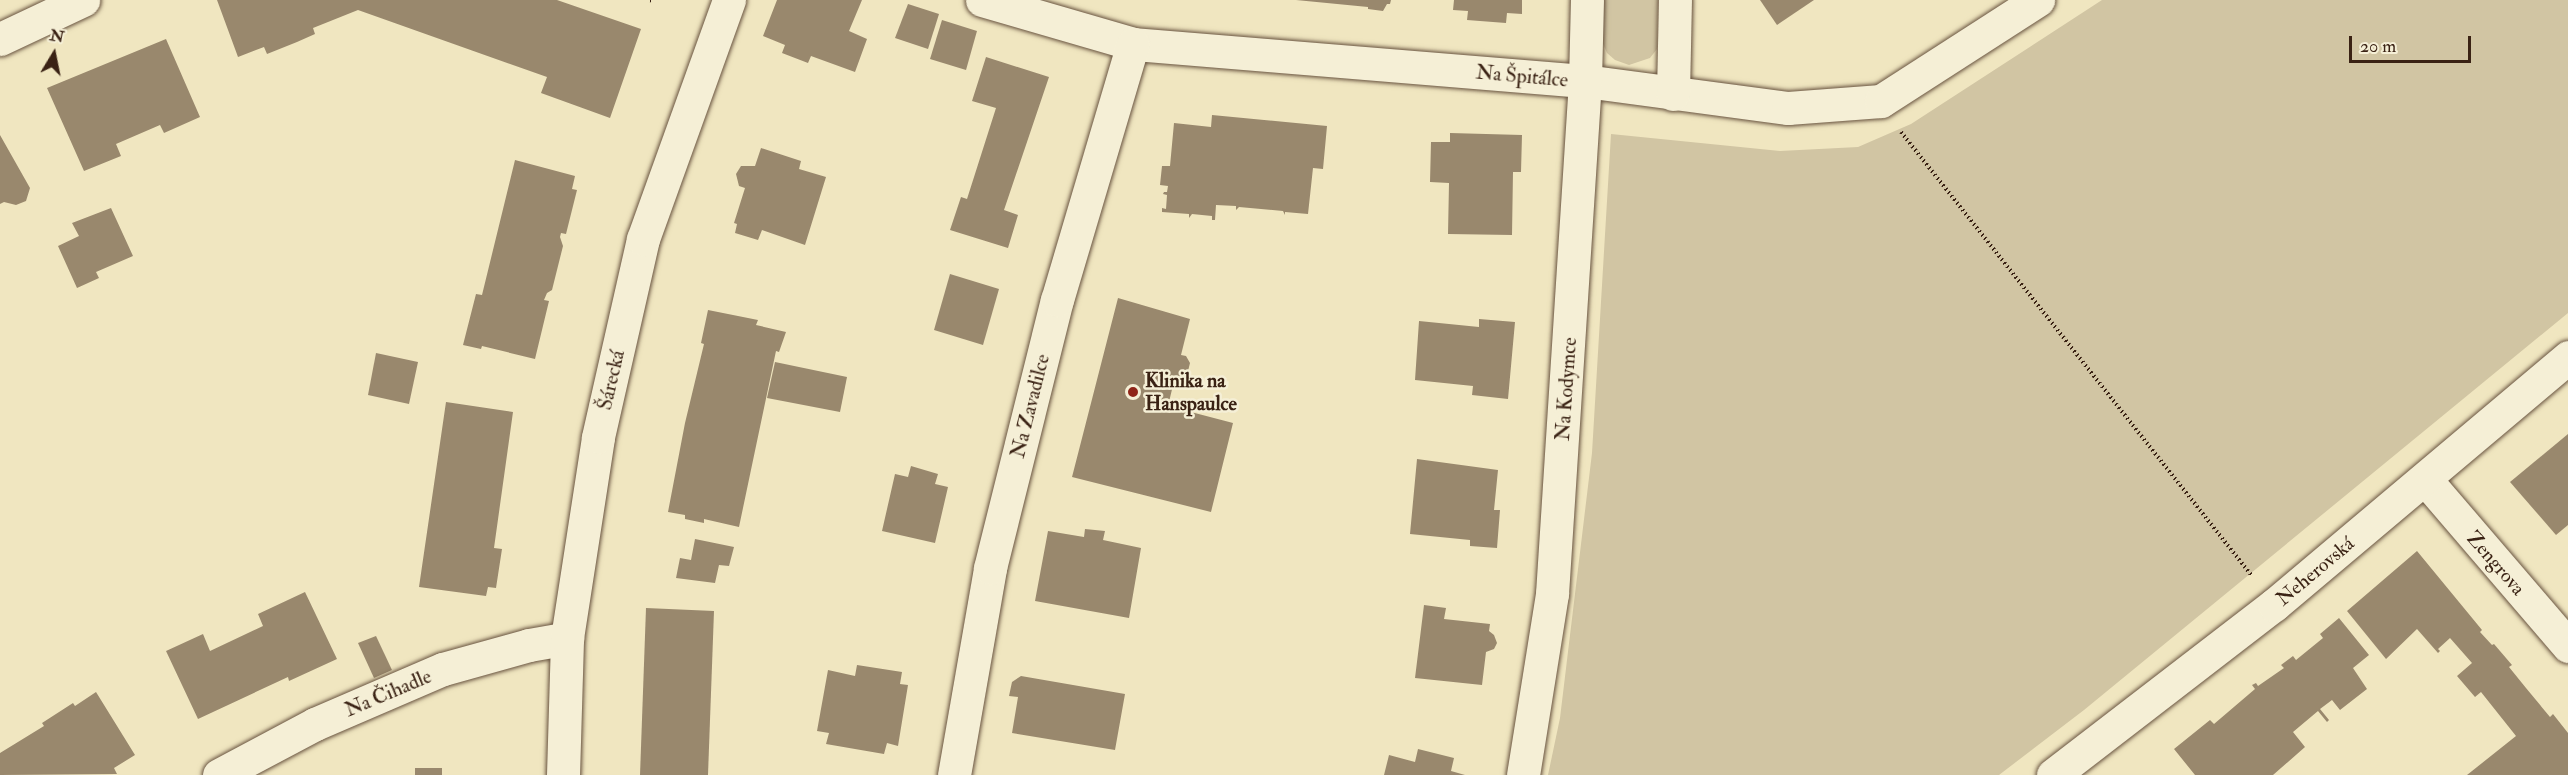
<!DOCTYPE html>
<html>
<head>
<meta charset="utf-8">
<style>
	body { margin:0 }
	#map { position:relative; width:2568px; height:775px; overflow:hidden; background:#f0e6c0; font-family:"IM FELL Double Pica",serif }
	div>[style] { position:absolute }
	.green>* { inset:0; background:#d1c5a3 }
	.building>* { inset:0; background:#99886d }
	.path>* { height:4px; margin-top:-2px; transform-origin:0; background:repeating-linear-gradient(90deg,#3a2214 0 1.5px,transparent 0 4.5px) }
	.roads { filter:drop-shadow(0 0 2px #68533f) drop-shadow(0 0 2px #68533f) }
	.minor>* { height:33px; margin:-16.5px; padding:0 16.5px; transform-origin:16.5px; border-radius:16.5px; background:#f5efd6 }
	.dots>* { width:16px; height:16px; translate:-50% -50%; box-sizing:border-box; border:3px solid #f5efd6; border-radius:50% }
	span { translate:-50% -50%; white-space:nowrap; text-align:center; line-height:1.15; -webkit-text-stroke:5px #f5efd6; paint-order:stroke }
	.street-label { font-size:20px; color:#3a2214 }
	.poi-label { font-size:20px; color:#3a2214; font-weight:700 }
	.left { translate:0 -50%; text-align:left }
	.north { position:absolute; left:24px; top:24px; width:60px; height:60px; -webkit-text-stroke:4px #f5efd6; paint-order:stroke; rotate:10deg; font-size:16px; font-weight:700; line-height:24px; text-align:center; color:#3a2214 }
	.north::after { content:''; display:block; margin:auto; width:21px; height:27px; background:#3a2214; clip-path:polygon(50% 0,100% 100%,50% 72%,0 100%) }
	.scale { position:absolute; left:2349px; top:36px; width:122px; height:27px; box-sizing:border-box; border:3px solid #3a2214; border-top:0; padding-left:8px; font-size:18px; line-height:21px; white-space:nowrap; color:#3a2214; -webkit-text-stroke:4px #f5efd6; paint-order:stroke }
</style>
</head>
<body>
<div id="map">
	<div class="green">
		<i style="clip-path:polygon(1602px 0,1658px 0,1657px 49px,1650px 58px,1629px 65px,1615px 60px,1607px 53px,1601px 39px)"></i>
		<i style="clip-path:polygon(2102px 0,2568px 0,2568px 313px,2084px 710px,1999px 775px,1548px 775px,1560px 718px,1592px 453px,1611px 134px,1780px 151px,1858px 147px,1911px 124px)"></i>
	</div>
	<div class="building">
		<i style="clip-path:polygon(217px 0,557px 0,641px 29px,610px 118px,541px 93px,547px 77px,358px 10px,313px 28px,315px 34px,297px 42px,267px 54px,264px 47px,238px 57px)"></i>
		<i style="clip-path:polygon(777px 0,862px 0,849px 31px,867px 39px,855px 72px,811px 56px,808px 63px,782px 53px,785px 45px,763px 36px)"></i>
		<i style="clip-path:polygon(1296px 0,1391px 0,1390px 4px,1387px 4px,1383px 11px,1368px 9px,1368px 7px)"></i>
		<i style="clip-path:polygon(1454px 0,1522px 0,1522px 14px,1507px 13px,1506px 23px,1467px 20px,1468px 11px,1453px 10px)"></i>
		<i style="clip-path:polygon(1760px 0,1814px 0,1777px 25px)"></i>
		<i style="clip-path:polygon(908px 4px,939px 14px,928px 49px,895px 38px)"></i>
		<i style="clip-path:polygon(942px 20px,977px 31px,966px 70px,930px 59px)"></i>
		<i style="clip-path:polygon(166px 39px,200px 117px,164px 133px,160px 125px,116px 144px,121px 156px,84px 171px,47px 88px)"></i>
		<i style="clip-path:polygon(986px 57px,1049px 77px,1004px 210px,1018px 215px,1008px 248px,950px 230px,961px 197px,967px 199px,996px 108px,972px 101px)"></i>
		<i style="clip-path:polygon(1212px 115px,1327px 126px,1323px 169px,1313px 168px,1308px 214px,1285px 212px,1285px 215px,1283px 211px,1239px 207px,1236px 210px,1236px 206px,1216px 205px,1215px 220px,1212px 220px,1212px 216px,1192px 214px,1189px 218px,1189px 214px,1162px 212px,1162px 208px,1166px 209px,1167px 195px,1163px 194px,1164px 192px,1167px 192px,1168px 186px,1160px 185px,1162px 166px,1170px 166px,1174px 123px,1211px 127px)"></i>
		<i style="clip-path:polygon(1450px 133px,1522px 135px,1521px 172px,1513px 172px,1512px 235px,1448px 234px,1449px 183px,1430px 182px,1431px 142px,1450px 142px)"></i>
		<i style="clip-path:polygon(0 135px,30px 188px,26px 201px,16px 205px,4px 202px,0 204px)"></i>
		<i style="clip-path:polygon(761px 148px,801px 161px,799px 169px,826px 177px,805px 245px,762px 230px,758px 240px,735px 233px,737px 224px,734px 223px,745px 188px,739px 186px,736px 174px,741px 166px,755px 166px)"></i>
		<i style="clip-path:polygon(515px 160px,575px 176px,572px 189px,577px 190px,566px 234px,561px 233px,560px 237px,563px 246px,552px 290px,547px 293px,544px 300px,549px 301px,535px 359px,482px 346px,481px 349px,463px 345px,476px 294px,482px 295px)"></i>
		<i style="clip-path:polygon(111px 208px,133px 256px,96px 272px,99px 278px,77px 288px,58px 246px,79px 236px,72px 223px)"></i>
		<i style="clip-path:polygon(950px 274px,999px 289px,983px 345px,934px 330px)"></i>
		<i style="clip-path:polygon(1118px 298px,1190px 319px,1181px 355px,1186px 356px,1190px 363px,1187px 375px,1179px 379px,1175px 377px,1168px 406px,1233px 423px,1211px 512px,1072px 477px)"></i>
		<i style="clip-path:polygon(708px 310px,758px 320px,756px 325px,786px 332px,779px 352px,776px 351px,739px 527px,704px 519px,704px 523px,685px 519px,685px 515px,668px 512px,685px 423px,704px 344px,701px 343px)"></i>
		<i style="clip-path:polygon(1479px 319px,1515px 322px,1508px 399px,1472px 395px,1473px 386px,1415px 380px,1419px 321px,1479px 327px)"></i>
		<i style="clip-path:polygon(376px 353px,418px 362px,409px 404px,368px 395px)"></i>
		<i style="clip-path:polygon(775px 362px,847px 377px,840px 412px,767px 398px)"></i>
		<i style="clip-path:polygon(446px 402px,513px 412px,494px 548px,502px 549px,496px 588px,488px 587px,486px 596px,419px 587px)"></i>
		<i style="clip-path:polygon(2568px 434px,2568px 525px,2556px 535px,2510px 482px)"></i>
		<i style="clip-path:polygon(1417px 459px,1498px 470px,1494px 510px,1500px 510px,1497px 548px,1470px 546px,1470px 540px,1410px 534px)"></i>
		<i style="clip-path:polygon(911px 466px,938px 474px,935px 484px,948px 487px,935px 543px,882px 531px,895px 474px,908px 477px)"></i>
		<i style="clip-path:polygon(1085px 529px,1105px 531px,1103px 540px,1141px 548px,1129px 618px,1035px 601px,1048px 531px,1084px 537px)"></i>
		<i style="clip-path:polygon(695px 539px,734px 547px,729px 566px,719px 565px,715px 583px,676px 578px,680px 558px,691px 560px)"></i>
		<i style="clip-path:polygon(2417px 551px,2482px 630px,2480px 632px,2492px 645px,2494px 644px,2512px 665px,2509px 667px,2526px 688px,2550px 717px,2553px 714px,2568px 733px,2568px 775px,2467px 775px,2516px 736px,2481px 692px,2475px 697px,2457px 676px,2472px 663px,2450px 638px,2438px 649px,2440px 651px,2438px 653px,2417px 629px,2386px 659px,2347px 611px)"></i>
		<i style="clip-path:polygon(305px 592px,337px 659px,289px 681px,288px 677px,198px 719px,166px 651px,203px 634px,210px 651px,263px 626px,258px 614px)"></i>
		<i style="clip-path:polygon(1424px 605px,1446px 608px,1444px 619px,1490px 624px,1489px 631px,1494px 635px,1497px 643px,1494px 649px,1486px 652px,1482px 685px,1415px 678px)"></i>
		<i style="clip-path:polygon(646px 608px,714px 611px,708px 775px,640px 775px)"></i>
		<i style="clip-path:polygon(2339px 618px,2369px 655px,2353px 668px,2367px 689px,2340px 710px,2332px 700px,2320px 709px,2329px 720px,2327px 722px,2318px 711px,2293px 732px,2305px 747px,2273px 775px,2195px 775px,2174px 749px,2210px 720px,2214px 724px,2255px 689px,2252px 685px,2256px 683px,2258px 686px,2284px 668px,2281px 665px,2293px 656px,2296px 660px,2323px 638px,2320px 634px)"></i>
		<i style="clip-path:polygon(376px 636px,392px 670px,374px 678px,358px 643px)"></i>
		<i style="clip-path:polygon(857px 665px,902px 672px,900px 684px,908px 685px,898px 746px,887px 743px,884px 754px,826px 744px,829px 733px,817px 731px,828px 670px,855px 676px)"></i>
		<i style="clip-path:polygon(1021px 676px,1125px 694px,1115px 750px,1012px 733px,1018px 697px,1009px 696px,1012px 682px)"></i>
		<i style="clip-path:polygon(96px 692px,135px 755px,114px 768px,117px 774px,0 775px,0 753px,44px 726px,42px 723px,73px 703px,75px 706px)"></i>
		<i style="clip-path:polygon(1418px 749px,1454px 758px,1451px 771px,1465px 775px,1384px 775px,1389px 755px,1415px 762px)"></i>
		<i style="clip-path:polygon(415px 768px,442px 768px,442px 775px,415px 775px)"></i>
	</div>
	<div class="path">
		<i style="left:650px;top:0;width:3px;rotate:18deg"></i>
		<i style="left:1901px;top:132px;width:566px;rotate:51.67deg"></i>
	</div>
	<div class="roads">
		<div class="minor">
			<i style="left:982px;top:0;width:157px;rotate:16.2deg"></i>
			<i style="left:1133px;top:44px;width:454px;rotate:4.7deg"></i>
			<i style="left:1585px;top:81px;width:205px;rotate:7.6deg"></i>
			<i style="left:1788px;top:108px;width:93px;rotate:-4.3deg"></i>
			<i style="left:1881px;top:101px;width:187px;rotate:-32.8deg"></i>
			<i style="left:0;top:39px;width:92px;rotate:-25.2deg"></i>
			<i style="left:1673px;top:94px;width:94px;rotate:-88.8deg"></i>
			<i style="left:2425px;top:479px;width:220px;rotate:49.4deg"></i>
			<i style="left:219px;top:775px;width:109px;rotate:-28deg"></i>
			<i style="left:315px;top:724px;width:139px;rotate:-23.3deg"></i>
			<i style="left:443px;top:669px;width:89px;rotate:-15.6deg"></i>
			<i style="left:529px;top:645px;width:39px;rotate:-10deg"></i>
			<i style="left:563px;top:775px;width:137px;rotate:-88.3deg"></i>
			<i style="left:567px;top:638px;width:203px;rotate:-81.2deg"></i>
			<i style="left:598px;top:437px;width:203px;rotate:-77.2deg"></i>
			<i style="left:643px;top:239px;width:254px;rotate:-70.2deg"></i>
			<i style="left:954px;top:775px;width:210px;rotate:-80.1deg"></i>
			<i style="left:990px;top:568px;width:276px;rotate:-76deg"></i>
			<i style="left:1057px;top:300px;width:267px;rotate:-73.5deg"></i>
			<i style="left:1523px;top:775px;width:183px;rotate:-80.9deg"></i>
			<i style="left:1552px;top:594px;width:514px;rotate:-86.32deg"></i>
			<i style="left:1585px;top:81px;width:81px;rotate:-88.6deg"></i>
			<i style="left:2053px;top:775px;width:279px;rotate:-37.6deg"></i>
			<i style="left:2274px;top:605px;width:385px;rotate:-40.1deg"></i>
		</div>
	</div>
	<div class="dots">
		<i style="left:1133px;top:392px;background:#8f2418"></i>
	</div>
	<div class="street-label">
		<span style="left:1522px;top:76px;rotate:5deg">Na Špitálce</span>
		<span style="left:611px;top:380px;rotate:-77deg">Šárecká</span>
		<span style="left:1566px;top:389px;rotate:-86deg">Na Kodymce</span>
		<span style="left:1030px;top:406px;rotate:-76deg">Na Zavadilce</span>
		<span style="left:2496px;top:563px;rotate:49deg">Zengrova</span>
		<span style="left:2315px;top:571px;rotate:-40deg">Neherovská</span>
		<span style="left:388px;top:693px;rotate:-23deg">Na Čihadle</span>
	</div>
	<div class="poi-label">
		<span class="left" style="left:1145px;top:392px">Klinika na<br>Hanspaulce</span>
	</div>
	<div class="north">N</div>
	<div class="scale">20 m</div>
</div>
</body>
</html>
